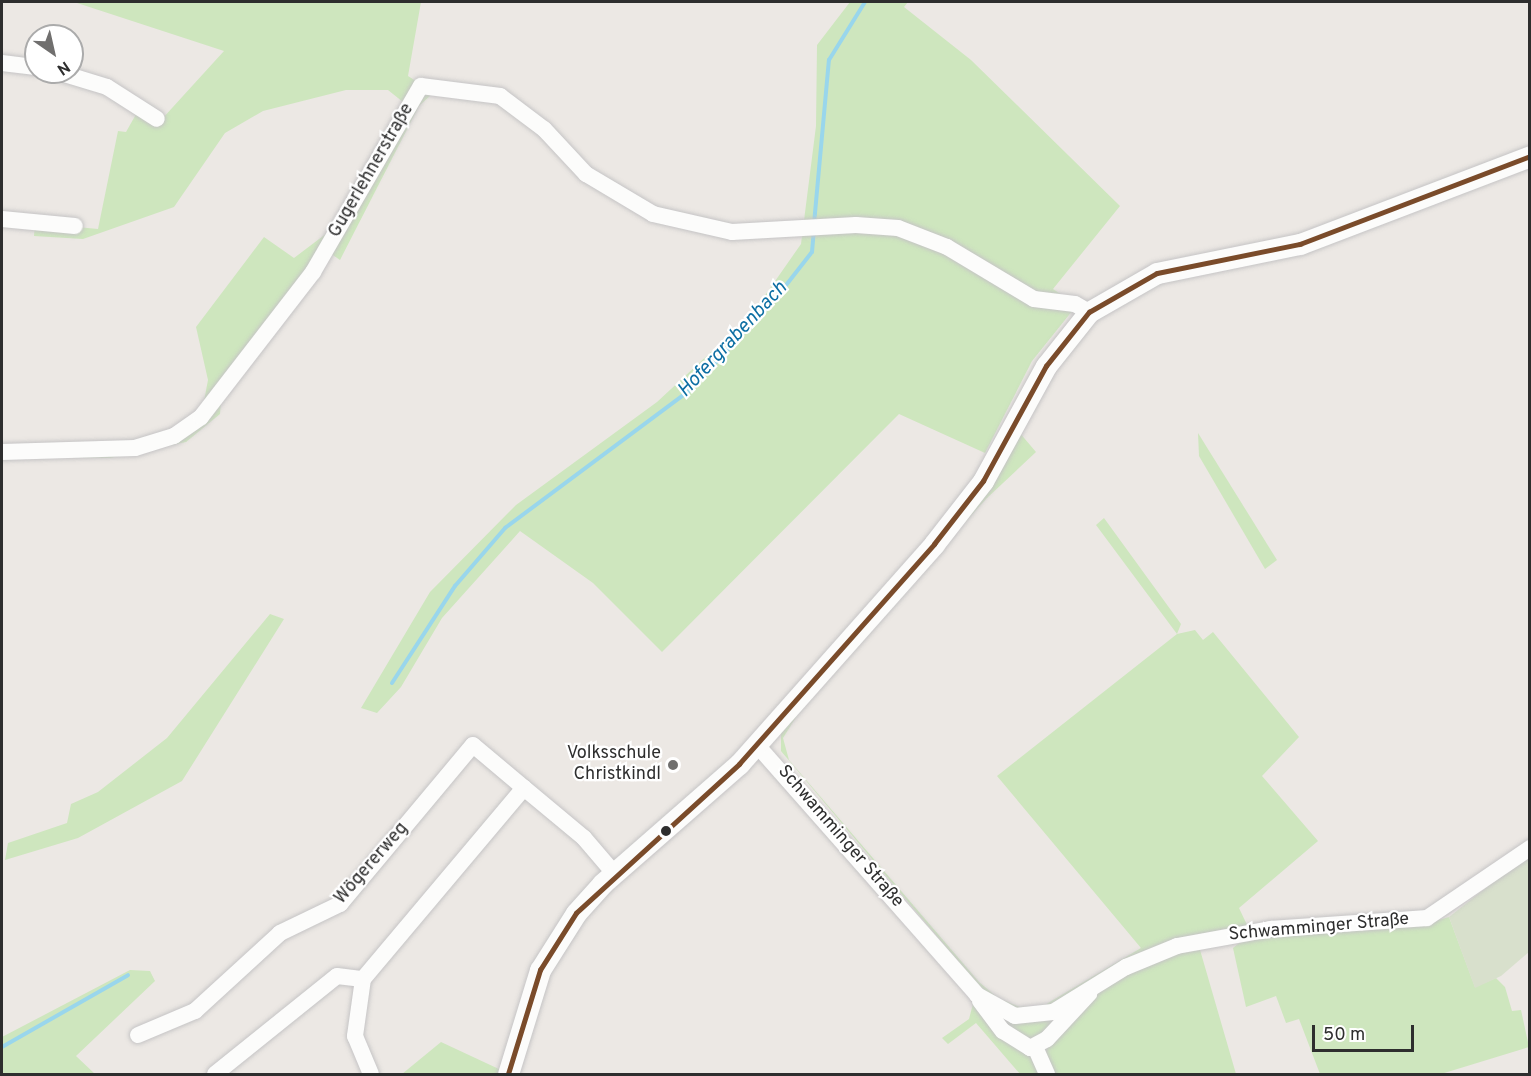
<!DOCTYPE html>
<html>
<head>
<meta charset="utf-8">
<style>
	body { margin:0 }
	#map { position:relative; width:1531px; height:1076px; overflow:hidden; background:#ece8e4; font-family:Overpass,sans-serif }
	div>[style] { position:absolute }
	.green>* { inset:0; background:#cee6be }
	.cemetery>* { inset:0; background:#d8e0cc }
	.stream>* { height:4px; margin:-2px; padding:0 2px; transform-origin:2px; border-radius:2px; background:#99d6ec }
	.roads { filter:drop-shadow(0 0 2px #c5c4c5) drop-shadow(0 0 2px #c5c4c5) }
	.minor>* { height:16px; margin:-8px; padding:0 8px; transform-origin:8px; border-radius:8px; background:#fcfcfb }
	.tertiary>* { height:21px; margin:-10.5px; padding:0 10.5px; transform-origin:10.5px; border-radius:10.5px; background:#fcfcfb }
	.bus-1>* { height:4.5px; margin:-2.25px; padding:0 2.25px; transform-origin:2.25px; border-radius:2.25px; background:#7a4b2a }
	.dots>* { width:16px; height:16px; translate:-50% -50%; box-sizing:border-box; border:3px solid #fff; border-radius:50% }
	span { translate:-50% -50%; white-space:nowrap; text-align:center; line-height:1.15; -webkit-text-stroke:4.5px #fff; paint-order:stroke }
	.street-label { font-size:18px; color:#2e2e2e }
	.poi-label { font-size:18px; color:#2e2e2e }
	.right { translate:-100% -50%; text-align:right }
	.water-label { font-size:20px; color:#0d6fa3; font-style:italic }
	.frame { position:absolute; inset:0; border:3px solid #2e2e2e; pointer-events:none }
	.north { position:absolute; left:24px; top:24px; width:60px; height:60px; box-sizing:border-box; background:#fff; border:2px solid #ababab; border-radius:50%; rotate:146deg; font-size:16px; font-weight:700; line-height:24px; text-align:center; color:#2e2e2e }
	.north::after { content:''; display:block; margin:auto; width:21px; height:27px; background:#706f6e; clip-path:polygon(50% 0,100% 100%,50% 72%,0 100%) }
	.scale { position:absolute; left:1312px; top:1025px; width:102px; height:27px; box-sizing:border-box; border:3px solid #2e2e2e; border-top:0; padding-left:8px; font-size:18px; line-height:21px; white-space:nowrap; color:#2e2e2e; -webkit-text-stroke:4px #fff; paint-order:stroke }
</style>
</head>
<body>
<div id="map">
	<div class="green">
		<i style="clip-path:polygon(74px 2px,421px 2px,408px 76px,419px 83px,337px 229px,185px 426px,122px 445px,173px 429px,191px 417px,204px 401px,208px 380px,196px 327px,264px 237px,294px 258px,331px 230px,403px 102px,388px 90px,346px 90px,263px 111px,225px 133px,174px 207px,83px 239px,34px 236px,35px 223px,98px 229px,118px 131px,126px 132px,139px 109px,162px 119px,224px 51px)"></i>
		<i style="clip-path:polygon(850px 2px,908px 2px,904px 7px,971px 60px,1120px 206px,1053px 289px,1077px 305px,1032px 361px,985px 453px,899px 414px,662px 652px,593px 583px,520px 531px,442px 618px,401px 687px,377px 713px,361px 708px,430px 592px,516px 505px,657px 402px,752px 314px,801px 244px,816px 126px,817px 45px)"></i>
		<i style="clip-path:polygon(426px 94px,431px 95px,419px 106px,340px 260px,330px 253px,415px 103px)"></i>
		<i style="clip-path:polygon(221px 401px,220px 414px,186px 442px,110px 458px,40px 457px,150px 448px)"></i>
		<i style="clip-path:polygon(1019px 432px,1036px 452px,987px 498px,813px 690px,783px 738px,789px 760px,979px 982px,998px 998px,1020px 1007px,1043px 1006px,1141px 948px,997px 776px,1177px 634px,1096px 525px,1104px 518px,1181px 624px,1177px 634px,1195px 630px,1203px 640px,1213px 632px,1299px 737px,1262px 776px,1318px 841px,1239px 908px,1248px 927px,1196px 936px,1236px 1074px,1020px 1074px,976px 1023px,948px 1044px,942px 1038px,969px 1019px,978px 985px,781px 751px,781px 730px)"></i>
		<i style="clip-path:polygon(1198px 433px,1277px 560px,1265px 569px,1199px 456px)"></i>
		<i style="clip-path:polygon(270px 614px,284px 619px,182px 781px,78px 838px,5px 860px,8px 843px,67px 823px,71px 804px,98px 792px,167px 738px)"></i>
		<i style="clip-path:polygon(1449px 917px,1475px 987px,1496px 978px,1505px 987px,1512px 1011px,1521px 1010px,1529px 1047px,1441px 1074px,1320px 1074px,1299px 1019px,1286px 1023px,1276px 996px,1246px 1007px,1233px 948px,1248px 936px,1425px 924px)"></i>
		<i style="clip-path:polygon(130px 970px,150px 971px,155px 981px,76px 1056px,95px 1074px,2px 1074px,2px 1037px)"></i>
		<i style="clip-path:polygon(441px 1042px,501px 1070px,500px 1074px,402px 1074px)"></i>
	</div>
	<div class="cemetery">
		<i style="clip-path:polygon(1529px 854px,1529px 952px,1501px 976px,1475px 988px,1449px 917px)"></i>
	</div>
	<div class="stream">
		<i style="left:814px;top:224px;width:165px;rotate:-84.8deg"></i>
		<i style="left:829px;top:60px;width:68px;rotate:-58.2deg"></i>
		<i style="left:392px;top:683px;width:116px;rotate:-57deg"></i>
		<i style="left:455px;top:586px;width:77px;rotate:-49.2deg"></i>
		<i style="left:505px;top:528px;width:229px;rotate:-36.7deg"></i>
		<i style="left:689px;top:391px;width:127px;rotate:-46.9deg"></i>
		<i style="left:776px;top:298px;width:58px;rotate:-52deg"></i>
		<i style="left:812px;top:252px;width:21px;rotate:-85deg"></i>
		<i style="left:2px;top:1047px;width:145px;rotate:-29.7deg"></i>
	</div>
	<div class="roads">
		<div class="minor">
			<i style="left:2px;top:63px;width:34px;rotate:7deg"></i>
			<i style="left:58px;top:72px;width:51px;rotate:17deg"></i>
			<i style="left:107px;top:87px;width:59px;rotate:32.6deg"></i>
			<i style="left:2px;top:219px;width:73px;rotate:5.5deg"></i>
			<i style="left:2px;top:452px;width:133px;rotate:-1.7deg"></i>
			<i style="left:135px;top:448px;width:41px;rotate:-17.1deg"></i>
			<i style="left:174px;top:436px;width:33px;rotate:-35deg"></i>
			<i style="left:201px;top:417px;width:183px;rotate:-52.3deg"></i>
			<i style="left:313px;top:272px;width:215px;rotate:-59.9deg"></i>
			<i style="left:421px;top:86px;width:80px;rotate:7.2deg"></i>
			<i style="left:500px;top:96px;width:55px;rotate:36.9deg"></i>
			<i style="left:544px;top:129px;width:62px;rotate:47deg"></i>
			<i style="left:586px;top:174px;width:78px;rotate:30.8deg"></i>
			<i style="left:653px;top:214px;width:81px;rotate:12.8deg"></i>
			<i style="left:732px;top:232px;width:124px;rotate:-3.2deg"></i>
			<i style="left:856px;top:225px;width:42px;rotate:4.1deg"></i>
			<i style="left:898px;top:228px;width:53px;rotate:21.2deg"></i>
			<i style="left:947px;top:247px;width:101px;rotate:30.9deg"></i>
			<i style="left:1034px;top:299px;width:41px;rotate:7deg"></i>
			<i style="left:1075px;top:304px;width:16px;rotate:30deg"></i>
			<i style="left:756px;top:744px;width:334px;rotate:48.6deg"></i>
			<i style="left:977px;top:995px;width:43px;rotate:28.9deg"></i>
			<i style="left:1015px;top:1016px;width:38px;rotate:-6deg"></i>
			<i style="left:1053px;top:1012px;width:86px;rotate:-31.7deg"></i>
			<i style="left:1126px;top:967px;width:55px;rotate:-22.4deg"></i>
			<i style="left:1177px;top:946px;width:96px;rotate:-10.3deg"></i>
			<i style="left:1271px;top:929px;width:156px;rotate:-4deg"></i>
			<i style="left:1427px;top:918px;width:125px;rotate:-34.2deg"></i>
			<i style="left:363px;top:979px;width:250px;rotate:-49.9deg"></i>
			<i style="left:524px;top:788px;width:78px;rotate:39.8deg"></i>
			<i style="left:584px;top:838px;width:46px;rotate:49.4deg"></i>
			<i style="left:980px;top:1001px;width:38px;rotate:53deg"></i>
			<i style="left:1003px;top:1031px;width:32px;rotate:32deg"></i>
			<i style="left:1030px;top:1048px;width:19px;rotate:-28deg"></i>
			<i style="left:1047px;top:1039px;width:62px;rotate:-47deg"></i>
			<i style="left:138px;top:1035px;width:62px;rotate:-22.8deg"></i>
			<i style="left:195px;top:1011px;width:115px;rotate:-42.5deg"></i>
			<i style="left:280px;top:933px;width:67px;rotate:-25.8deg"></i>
			<i style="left:340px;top:904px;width:207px;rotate:-50.1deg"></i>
			<i style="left:473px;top:745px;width:67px;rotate:40.1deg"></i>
			<i style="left:1035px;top:1047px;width:30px;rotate:66deg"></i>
			<i style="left:215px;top:1074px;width:156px;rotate:-38.8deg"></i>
			<i style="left:337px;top:976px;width:26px;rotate:7deg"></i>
			<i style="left:363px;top:979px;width:58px;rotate:98deg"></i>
			<i style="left:355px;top:1036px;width:41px;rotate:67.2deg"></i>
		</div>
		<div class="tertiary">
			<i style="left:508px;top:1074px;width:109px;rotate:-72.9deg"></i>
			<i style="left:540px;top:970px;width:67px;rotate:-57.7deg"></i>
			<i style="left:576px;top:913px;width:40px;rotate:-48deg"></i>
			<i style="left:603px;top:883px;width:181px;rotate:-41.2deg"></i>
			<i style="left:739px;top:764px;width:294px;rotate:-48.4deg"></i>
			<i style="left:934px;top:544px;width:80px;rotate:-52.1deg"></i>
			<i style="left:983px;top:481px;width:131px;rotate:-61.3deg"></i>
			<i style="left:1046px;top:366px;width:69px;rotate:-51.5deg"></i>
			<i style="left:1089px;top:312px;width:78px;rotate:-29.8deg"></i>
			<i style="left:1157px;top:273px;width:146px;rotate:-11.5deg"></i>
			<i style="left:1300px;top:244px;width:246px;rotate:-20.9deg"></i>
		</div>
	</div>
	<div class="bus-1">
		<i style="left:508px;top:1074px;width:109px;rotate:-72.9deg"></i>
		<i style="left:540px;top:970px;width:67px;rotate:-57.7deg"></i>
		<i style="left:576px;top:913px;width:221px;rotate:-42.4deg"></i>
		<i style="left:739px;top:764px;width:294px;rotate:-48.4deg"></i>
		<i style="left:934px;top:544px;width:80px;rotate:-52.1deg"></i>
		<i style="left:983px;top:481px;width:131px;rotate:-61.3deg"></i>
		<i style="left:1046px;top:366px;width:69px;rotate:-51.5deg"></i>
		<i style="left:1089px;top:312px;width:78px;rotate:-29.8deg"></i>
		<i style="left:1157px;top:273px;width:146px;rotate:-11.5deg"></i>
		<i style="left:1300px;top:244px;width:246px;rotate:-20.9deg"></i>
	</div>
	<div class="dots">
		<i style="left:673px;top:765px;background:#706f6e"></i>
		<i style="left:666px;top:831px;background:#2e2e2e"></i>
	</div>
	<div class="street-label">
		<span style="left:372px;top:171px;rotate:-60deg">Gugerlehnerstraße</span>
		<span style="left:840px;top:837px;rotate:49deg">Schwamminger Straße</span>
		<span style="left:372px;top:864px;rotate:-49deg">Wögererweg</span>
		<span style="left:1319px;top:928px;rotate:-5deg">Schwamminger Straße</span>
	</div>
	<div class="poi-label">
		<span class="right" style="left:661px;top:765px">Volksschule<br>Christkindl</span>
	</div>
	<div class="water-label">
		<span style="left:733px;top:340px;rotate:-47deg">Hofergrabenbach</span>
	</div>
	<div class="frame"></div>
	<div class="north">N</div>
	<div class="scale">50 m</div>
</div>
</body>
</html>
